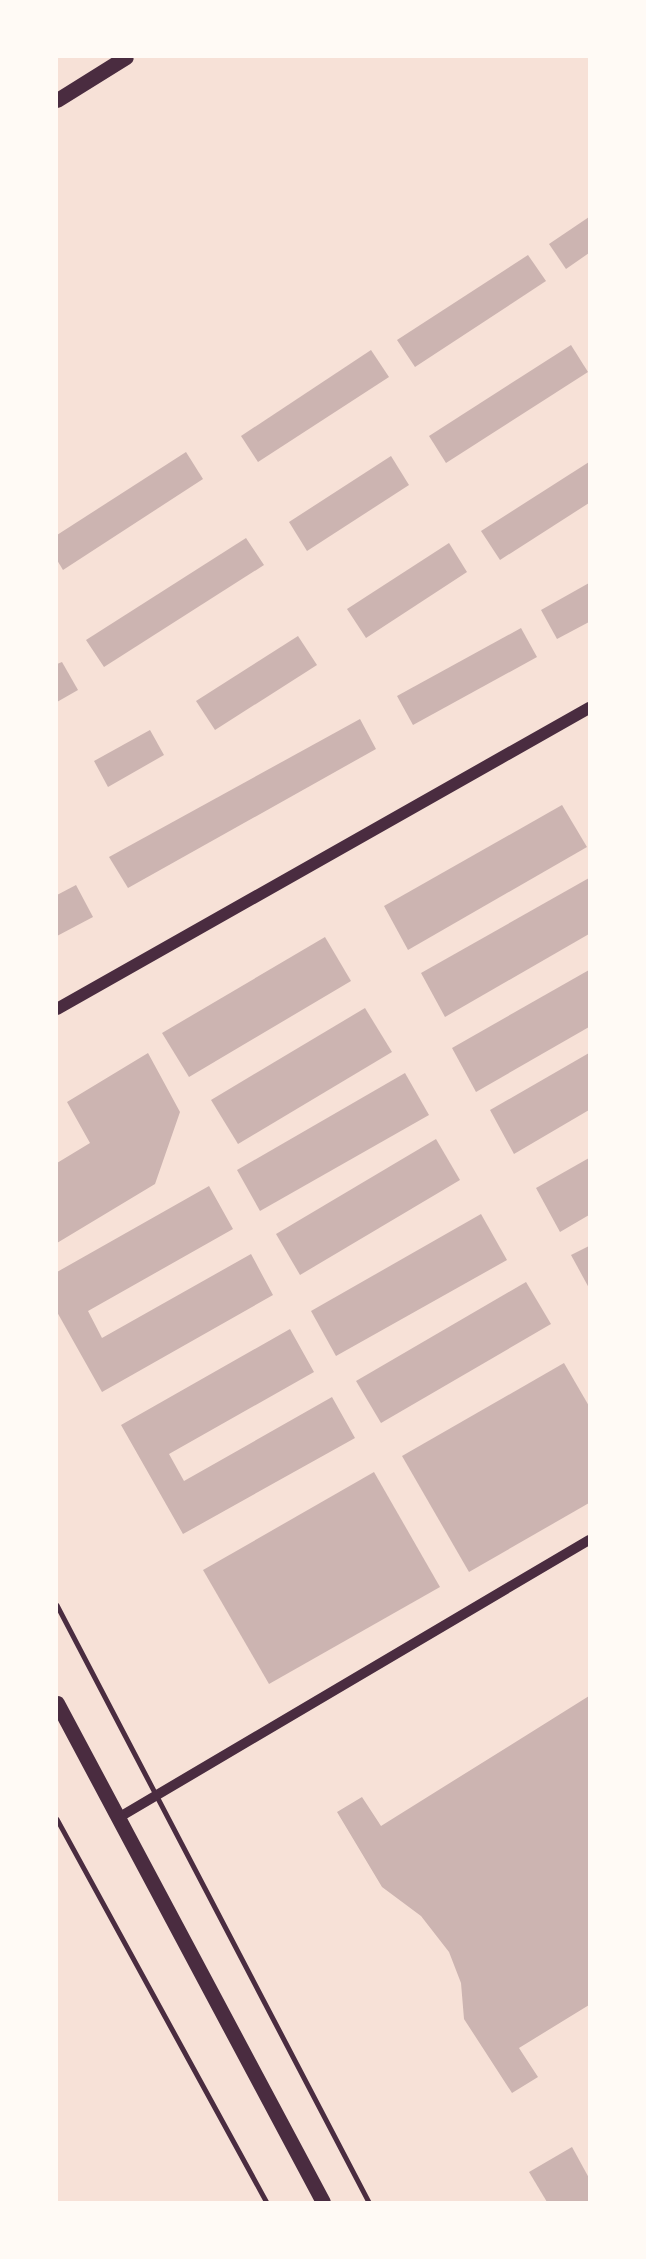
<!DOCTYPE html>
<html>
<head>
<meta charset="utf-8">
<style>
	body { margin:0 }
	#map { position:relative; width:646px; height:2259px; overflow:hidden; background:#f7e1d7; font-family:Inter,sans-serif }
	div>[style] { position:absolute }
	.building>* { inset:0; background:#ccb4b1 }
	.service>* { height:4.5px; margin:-2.25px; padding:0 2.25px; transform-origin:2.25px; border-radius:2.25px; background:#4a2c40 }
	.tertiary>* { height:10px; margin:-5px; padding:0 5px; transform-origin:5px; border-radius:5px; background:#4a2c40 }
	.secondary>* { height:12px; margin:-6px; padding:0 6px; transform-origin:6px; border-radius:6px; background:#4a2c40 }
	.primary>* { height:15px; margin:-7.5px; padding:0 7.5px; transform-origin:7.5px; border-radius:7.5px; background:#4a2c40 }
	span { translate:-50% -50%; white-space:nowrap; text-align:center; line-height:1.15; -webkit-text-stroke:6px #fffaf5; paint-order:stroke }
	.frame { position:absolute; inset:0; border:58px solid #fffaf5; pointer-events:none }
</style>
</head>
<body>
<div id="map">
	<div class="building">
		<i style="clip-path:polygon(589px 217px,589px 253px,566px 269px,549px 244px)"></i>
		<i style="clip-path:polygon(528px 255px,546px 281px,415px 367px,397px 340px)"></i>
		<i style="clip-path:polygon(571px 345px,588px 372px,446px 463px,429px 436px)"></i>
		<i style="clip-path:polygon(371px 350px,389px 377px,258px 462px,241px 436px)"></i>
		<i style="clip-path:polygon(186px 452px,203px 479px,63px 570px,57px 560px,57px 535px)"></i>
		<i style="clip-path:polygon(391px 456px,409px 485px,307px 551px,289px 522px)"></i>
		<i style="clip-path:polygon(589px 462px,589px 503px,500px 560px,481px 531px)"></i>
		<i style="clip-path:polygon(246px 538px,264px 565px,104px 667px,86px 640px)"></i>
		<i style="clip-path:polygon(449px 543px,467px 572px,366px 638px,347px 609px)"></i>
		<i style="clip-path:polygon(589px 583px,589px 622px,557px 639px,541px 610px)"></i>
		<i style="clip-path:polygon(521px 628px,537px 657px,413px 725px,397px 696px)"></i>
		<i style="clip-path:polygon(298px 636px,317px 665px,215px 730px,196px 701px)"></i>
		<i style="clip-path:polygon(62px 662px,78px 690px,57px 702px,57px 664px)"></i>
		<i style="clip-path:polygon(360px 719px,376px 749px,128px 888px,109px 857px)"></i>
		<i style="clip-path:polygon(150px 730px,164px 755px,108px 787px,94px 761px)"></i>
		<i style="clip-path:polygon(562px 805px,587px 847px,408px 950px,384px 906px)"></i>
		<i style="clip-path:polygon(589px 878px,589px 934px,445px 1017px,421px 973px)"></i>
		<i style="clip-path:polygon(76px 885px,93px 917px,57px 936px,57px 895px)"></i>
		<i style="clip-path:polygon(325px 937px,351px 981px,189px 1077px,162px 1033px)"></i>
		<i style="clip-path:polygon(589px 970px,589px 1027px,476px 1092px,452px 1048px)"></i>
		<i style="clip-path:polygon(365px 1008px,392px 1052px,238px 1144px,211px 1100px)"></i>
		<i style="clip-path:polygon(148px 1053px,180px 1112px,155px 1184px,57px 1243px,57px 1163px,90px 1143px,67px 1102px)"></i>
		<i style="clip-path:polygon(589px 1053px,589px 1110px,514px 1154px,490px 1110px)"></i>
		<i style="clip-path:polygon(405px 1073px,429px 1115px,260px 1211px,237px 1170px)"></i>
		<i style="clip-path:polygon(436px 1139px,460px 1180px,300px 1275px,276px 1234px)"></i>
		<i style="clip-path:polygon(589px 1158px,589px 1215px,560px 1232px,536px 1188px)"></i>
		<i style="clip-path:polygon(209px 1186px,233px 1229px,88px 1311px,102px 1338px,251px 1254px,273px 1295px,102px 1392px,57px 1312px,57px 1272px)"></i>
		<i style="clip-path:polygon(481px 1214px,507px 1260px,336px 1356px,311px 1311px)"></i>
		<i style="clip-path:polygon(589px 1246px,589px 1288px,571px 1255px)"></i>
		<i style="clip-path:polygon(526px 1282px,551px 1324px,381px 1423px,356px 1381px)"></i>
		<i style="clip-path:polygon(290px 1329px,314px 1372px,169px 1454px,184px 1481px,332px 1397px,355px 1438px,183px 1534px,121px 1425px)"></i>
		<i style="clip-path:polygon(564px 1363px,589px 1406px,589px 1503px,469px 1572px,402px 1456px)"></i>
		<i style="clip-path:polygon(374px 1472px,440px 1587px,269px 1684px,203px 1570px)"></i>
		<i style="clip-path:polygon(589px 1696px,589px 2005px,519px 2048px,538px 2077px,512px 2093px,464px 2019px,461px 1983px,449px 1952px,421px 1916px,382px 1887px,337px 1812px,362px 1797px,381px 1826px)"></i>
		<i style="clip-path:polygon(572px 2147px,589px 2178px,589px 2202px,547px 2202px,529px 2172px)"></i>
	</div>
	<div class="service">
		<i style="left:57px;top:1605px;width:674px;rotate:62.41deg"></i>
		<i style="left:57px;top:1819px;width:437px;rotate:61.3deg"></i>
	</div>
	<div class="tertiary">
		<i style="left:118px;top:1818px;width:547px;rotate:-30.55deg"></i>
	</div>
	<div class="secondary">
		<i style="left:57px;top:1009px;width:611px;rotate:-29.5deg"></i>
	</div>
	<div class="primary">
		<i style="left:57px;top:100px;width:81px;rotate:-31.9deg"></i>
		<i style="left:57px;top:1703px;width:565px;rotate:61.94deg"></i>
	</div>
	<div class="frame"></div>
</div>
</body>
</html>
